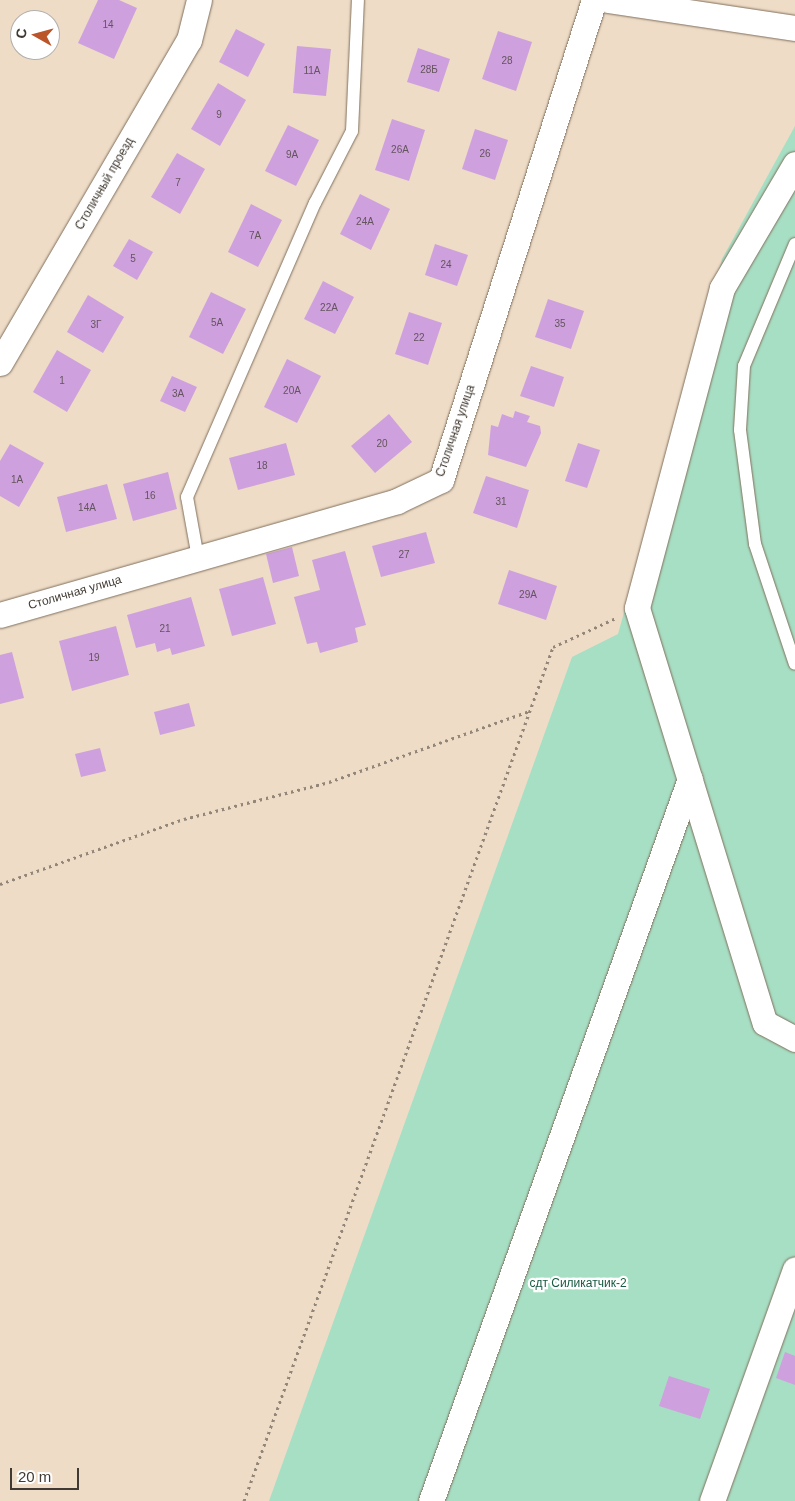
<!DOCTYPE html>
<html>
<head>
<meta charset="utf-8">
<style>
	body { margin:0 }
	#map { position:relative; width:795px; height:1501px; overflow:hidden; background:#eedcc7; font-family:Helvetica,sans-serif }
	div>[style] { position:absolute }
	.green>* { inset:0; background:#a7dfc4 }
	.building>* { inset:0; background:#cea1de }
	.path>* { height:3px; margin-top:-1.5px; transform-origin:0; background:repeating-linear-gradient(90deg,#928678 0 2.5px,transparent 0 6.5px) }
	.roads { filter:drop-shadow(0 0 1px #80705d) drop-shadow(0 0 1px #80705d) }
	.service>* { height:12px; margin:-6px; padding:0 6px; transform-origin:6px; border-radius:6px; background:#fff }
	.minor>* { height:25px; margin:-12.5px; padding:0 12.5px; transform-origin:12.5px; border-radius:12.5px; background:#fff }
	span { translate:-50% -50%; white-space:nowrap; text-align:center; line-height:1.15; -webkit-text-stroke:4.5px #fff; paint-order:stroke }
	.number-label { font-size:10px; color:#64545d }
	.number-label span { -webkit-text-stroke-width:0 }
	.street-label { font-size:12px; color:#413a32 }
	.park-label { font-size:12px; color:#185941 }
	.north { position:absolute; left:10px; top:10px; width:50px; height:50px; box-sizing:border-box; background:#fff; border:1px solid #b3b0ad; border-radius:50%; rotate:277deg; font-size:14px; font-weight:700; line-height:20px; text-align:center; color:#413a32 }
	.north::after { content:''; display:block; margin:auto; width:18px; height:22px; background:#bb5529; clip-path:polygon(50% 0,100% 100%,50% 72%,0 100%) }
	.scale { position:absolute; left:10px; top:1468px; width:69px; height:22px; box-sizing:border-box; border:2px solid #413a32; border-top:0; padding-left:6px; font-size:15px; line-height:18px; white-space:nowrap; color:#413a32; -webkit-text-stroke:4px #fff; paint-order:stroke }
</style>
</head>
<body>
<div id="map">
	<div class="green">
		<i style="clip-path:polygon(795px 126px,795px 1501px,269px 1501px,572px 657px,618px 634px,722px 259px)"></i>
	</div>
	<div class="building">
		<i style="clip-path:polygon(98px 0,119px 0,137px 8px,114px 59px,78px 43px)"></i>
		<i style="clip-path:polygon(236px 29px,265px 44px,248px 77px,219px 62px)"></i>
		<i style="clip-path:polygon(498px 31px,532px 42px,516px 91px,482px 79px)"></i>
		<i style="clip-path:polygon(297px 46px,331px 49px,326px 96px,293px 93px)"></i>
		<i style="clip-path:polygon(418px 48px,450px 59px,439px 92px,407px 82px)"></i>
		<i style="clip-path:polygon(218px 83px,246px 100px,220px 146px,191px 129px)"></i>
		<i style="clip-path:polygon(392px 119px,425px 130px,409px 181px,375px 170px)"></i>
		<i style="clip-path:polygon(288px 125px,319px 140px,296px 186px,265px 171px)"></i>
		<i style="clip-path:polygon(475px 129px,508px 140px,495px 180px,462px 169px)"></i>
		<i style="clip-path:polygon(177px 153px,205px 169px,180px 214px,151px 197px)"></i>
		<i style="clip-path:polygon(360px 194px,390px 209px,371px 250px,340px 234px)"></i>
		<i style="clip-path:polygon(251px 204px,282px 220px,258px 267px,228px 252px)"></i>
		<i style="clip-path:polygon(129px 239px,153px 252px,137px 280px,113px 266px)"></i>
		<i style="clip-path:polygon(435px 244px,468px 255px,457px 286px,425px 275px)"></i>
		<i style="clip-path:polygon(323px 281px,354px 297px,335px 334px,304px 319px)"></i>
		<i style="clip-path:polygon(211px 292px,246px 309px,223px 354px,189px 337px)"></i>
		<i style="clip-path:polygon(88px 295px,124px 317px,103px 353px,67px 332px)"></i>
		<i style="clip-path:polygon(548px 299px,584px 311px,571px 349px,535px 337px)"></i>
		<i style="clip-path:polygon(409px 312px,442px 323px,428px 365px,395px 354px)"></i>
		<i style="clip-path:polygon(57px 350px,91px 370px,67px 412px,33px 392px)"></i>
		<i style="clip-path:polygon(287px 359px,321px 376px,297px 423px,264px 407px)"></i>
		<i style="clip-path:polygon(531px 366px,564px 377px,554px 407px,520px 396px)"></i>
		<i style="clip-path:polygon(172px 376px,197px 387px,185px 412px,160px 401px)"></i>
		<i style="clip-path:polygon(515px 411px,530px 416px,527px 422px,540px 426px,541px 433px,526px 467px,488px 455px,491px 425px,498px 427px,502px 414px,513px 418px)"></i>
		<i style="clip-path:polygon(389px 414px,412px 442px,375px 473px,351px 446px)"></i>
		<i style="clip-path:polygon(286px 443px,295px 475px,238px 490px,229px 458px)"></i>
		<i style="clip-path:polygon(578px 443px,600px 450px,587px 488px,565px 481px)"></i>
		<i style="clip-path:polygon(10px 444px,44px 463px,19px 507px,0 496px,0 461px)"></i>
		<i style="clip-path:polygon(168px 472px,177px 509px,133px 521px,123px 484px)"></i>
		<i style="clip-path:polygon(486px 476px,529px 490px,517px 528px,473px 513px)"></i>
		<i style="clip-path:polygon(107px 484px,117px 519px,66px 532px,57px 497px)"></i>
		<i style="clip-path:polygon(426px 532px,435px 563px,381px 577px,372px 546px)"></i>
		<i style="clip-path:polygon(292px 547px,299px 576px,273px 583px,266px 554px)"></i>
		<i style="clip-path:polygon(345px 551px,366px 625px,355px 628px,358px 642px,320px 653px,317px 642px,307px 644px,294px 597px,320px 590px,312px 560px)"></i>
		<i style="clip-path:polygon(509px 570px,557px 586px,546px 620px,498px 604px)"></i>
		<i style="clip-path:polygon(263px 577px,276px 624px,232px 636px,219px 589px)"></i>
		<i style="clip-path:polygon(191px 597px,205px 646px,172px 655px,170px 648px,157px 652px,155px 643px,136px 648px,127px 615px)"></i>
		<i style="clip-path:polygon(116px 626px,129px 675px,72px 691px,59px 641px)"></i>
		<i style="clip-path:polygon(12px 652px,24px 698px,0 704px,0 655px)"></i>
		<i style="clip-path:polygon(189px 703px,195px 726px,160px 735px,154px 712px)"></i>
		<i style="clip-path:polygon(100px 748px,106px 771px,81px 777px,75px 754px)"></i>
		<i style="clip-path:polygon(785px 1352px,795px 1356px,795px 1385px,776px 1378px)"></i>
		<i style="clip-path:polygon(669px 1376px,710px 1389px,700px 1419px,659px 1406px)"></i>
	</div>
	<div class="path">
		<i style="left:0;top:884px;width:195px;rotate:-19.5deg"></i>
		<i style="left:184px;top:819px;width:150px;rotate:-14.3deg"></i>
		<i style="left:329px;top:782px;width:212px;rotate:-19.5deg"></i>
		<i style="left:244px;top:1501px;width:908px;rotate:-70.11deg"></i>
		<i style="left:553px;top:647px;width:69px;rotate:-24.7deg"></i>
	</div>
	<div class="roads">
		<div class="service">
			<i style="left:795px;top:244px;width:132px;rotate:112.7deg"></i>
			<i style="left:744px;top:366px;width:64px;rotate:93.6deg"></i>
			<i style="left:740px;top:430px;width:115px;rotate:82.5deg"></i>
			<i style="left:755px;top:544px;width:126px;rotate:71.6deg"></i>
			<i style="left:198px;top:558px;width:62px;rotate:-100.2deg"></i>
			<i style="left:187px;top:497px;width:321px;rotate:-66.5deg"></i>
			<i style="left:315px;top:203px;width:81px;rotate:-62.8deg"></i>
			<i style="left:352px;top:131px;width:131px;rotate:-87.4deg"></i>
		</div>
		<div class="minor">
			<i style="left:608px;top:0;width:189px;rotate:8.5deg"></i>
			<i style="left:795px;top:164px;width:144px;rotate:120.5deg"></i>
			<i style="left:722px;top:288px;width:331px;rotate:104.9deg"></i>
			<i style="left:637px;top:608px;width:434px;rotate:72.9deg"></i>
			<i style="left:765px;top:1023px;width:34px;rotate:28deg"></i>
			<i style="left:0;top:363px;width:374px;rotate:-59.7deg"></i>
			<i style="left:189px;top:40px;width:41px;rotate:-76deg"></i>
			<i style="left:0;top:615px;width:413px;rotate:-16deg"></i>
			<i style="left:397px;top:501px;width:49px;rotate:-25.5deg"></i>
			<i style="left:441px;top:480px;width:504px;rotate:-72.32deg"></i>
			<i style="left:431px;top:1501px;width:767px;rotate:-70.27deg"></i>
			<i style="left:712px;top:1501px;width:246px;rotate:-70.3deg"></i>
		</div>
	</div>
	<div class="number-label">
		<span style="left:108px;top:25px">14</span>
		<span style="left:507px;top:61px">28</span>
		<span style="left:429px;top:70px">28Б</span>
		<span style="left:312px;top:71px">11А</span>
		<span style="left:219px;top:115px">9</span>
		<span style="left:400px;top:150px">26А</span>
		<span style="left:485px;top:154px">26</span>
		<span style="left:292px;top:155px">9А</span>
		<span style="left:178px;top:183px">7</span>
		<span style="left:365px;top:222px">24А</span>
		<span style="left:255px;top:236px">7А</span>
		<span style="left:133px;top:259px">5</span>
		<span style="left:446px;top:265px">24</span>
		<span style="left:329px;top:308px">22А</span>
		<span style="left:217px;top:323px">5А</span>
		<span style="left:560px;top:324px">35</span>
		<span style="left:96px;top:325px">3Г</span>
		<span style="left:419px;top:338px">22</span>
		<span style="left:62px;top:381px">1</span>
		<span style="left:292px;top:391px">20А</span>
		<span style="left:178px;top:394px">3А</span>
		<span style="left:382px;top:444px">20</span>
		<span style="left:262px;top:466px">18</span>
		<span style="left:17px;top:480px">1А</span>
		<span style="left:150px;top:496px">16</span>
		<span style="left:501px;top:502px">31</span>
		<span style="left:87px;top:508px">14А</span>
		<span style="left:404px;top:555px">27</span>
		<span style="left:528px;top:595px">29А</span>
		<span style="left:165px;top:629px">21</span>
		<span style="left:94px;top:658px">19</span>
	</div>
	<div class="street-label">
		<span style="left:105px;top:184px;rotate:-60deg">Столичный проезд</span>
		<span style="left:456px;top:431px;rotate:-71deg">Столичная улица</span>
		<span style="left:75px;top:593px;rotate:-16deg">Столичная улица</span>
	</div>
	<div class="park-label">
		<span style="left:578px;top:1284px">сдт Силикатчик-2</span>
	</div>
	<div class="north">С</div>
	<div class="scale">20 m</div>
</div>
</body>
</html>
